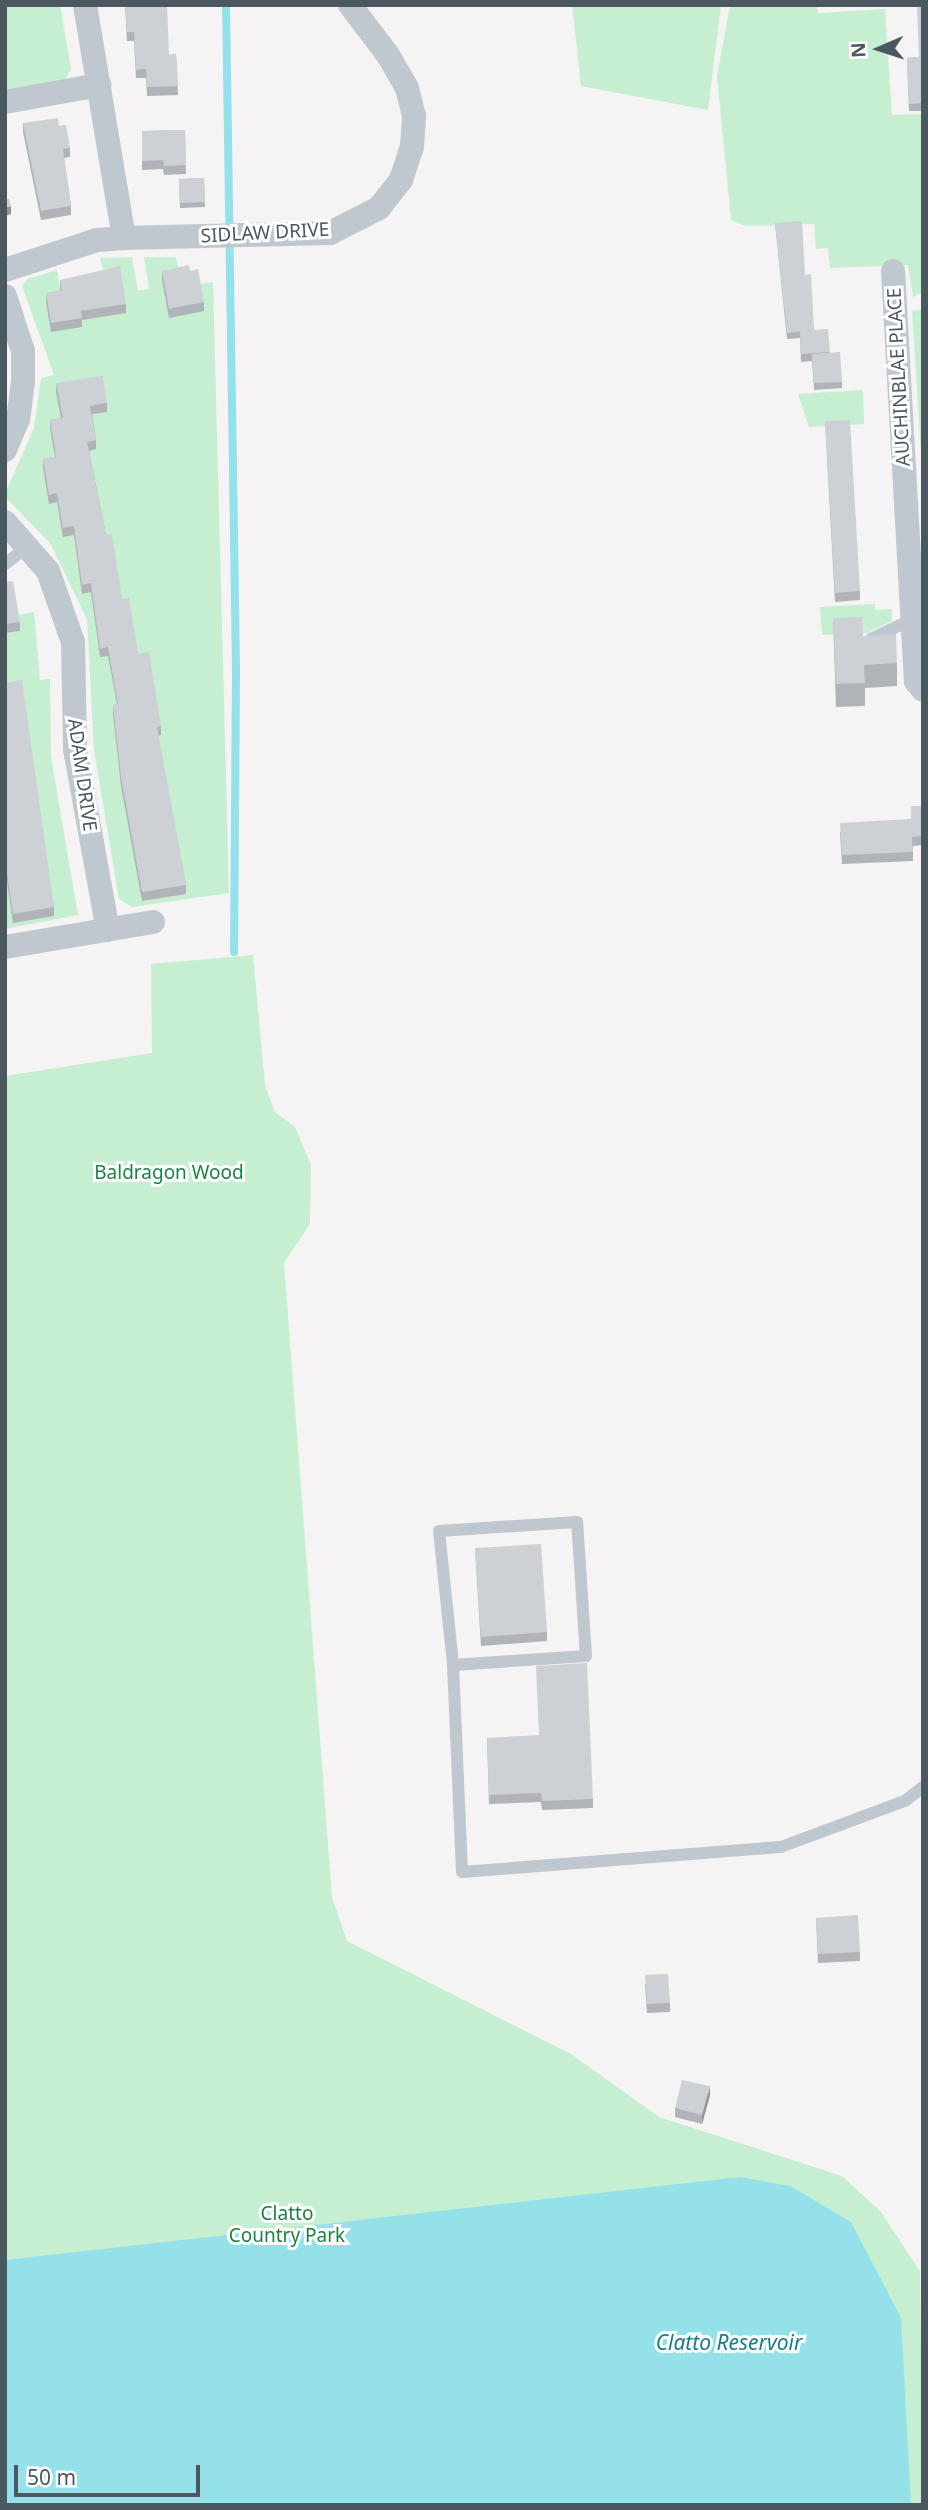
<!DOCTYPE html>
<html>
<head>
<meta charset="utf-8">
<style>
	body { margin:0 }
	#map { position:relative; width:928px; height:2510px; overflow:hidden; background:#f5f3f3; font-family:"Noto Sans",sans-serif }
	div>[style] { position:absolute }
	.green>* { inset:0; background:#c5efd0 }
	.water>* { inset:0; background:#94e1ea }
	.stream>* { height:8px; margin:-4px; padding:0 4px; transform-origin:4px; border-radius:4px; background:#94e1ea }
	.lane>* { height:12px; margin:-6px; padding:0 6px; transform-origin:6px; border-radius:6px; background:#bfc8ce }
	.street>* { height:24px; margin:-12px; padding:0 12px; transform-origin:12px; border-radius:12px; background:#bfc8ce }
	.wall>* { inset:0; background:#b0b3b7 }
	.shaded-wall>* { inset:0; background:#909295 }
	.building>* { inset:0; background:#cdd0d5 }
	span { translate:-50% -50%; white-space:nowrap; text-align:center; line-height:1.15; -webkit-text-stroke:6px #fff; paint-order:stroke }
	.street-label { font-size:19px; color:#4b5860 }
	.park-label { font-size:19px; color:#1c8143 }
	.water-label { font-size:21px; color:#12808d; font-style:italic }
	.frame { position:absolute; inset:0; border:7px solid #4b5860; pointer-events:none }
	.north { position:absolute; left:844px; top:14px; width:70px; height:70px; -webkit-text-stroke:5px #fff; paint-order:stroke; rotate:267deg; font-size:19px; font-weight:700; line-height:28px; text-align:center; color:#4b5860 }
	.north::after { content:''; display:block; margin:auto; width:24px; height:32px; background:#4b5860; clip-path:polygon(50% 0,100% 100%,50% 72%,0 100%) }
	.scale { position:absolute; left:14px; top:2465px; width:186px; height:32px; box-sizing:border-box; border:4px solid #4b5860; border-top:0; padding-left:9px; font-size:21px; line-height:24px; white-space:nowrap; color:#4b5860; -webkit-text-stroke:5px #fff; paint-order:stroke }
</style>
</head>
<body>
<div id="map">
	<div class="green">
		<i style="clip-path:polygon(5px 5px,60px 5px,71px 69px,65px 80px,5px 92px)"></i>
		<i style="clip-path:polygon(572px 5px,721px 5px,708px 110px,581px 86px)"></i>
		<i style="clip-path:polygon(730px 5px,817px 5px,818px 13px,885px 9px,892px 115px,923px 114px,923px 292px,913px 297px,908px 265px,830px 268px,828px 248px,816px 249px,814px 224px,746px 226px,731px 220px,717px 76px)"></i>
		<i style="clip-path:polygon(132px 257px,138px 291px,149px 289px,144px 257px,176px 257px,180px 276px,199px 284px,213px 282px,229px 893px,132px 907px,119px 899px,94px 751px,87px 619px,50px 543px,7px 499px,6px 491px,34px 428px,41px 378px,54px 375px,22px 286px,28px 279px,57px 270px,62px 300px,105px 278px,100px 258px)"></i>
		<i style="clip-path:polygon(923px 310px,923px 485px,912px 311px)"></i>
		<i style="clip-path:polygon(863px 390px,864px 424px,809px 427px,798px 394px)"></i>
		<i style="clip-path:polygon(875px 604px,875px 610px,892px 609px,892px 621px,867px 633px,822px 635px,820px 607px)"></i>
		<i style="clip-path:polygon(34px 612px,40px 680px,50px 679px,51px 757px,78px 915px,5px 929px,5px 633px,20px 631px,17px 615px)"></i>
		<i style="clip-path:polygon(253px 955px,265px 1085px,275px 1112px,295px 1127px,311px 1165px,310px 1224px,284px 1263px,332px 1897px,347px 1941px,571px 2054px,659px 2117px,842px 2176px,881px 2212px,920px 2271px,923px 2505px,5px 2505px,5px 1076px,152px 1053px,151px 964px)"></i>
	</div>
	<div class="water">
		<i style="clip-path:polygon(740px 2177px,790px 2186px,851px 2222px,901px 2318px,911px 2505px,5px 2505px,5px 2260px)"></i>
	</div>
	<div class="stream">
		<i style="left:226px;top:5px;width:667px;rotate:89.14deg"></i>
		<i style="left:236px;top:672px;width:280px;rotate:90.4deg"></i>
	</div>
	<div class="lane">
		<i style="left:5px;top:564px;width:31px;rotate:-38deg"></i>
		<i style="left:871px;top:639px;width:47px;rotate:-25.5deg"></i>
		<i style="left:453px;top:1665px;width:133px;rotate:-3.9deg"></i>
		<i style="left:586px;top:1656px;width:134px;rotate:-93.8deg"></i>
		<i style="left:577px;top:1522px;width:138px;rotate:176.3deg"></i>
		<i style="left:439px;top:1531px;width:135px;rotate:84deg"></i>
		<i style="left:453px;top:1665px;width:207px;rotate:87.5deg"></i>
		<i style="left:462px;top:1872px;width:320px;rotate:-4.5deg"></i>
		<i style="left:781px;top:1847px;width:132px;rotate:-20.4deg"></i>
		<i style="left:905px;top:1801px;width:23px;rotate:-38deg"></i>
	</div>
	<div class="street">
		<i style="left:5px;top:102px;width:96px;rotate:-10.3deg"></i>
		<i style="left:124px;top:238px;width:206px;rotate:-1.4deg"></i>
		<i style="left:330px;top:233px;width:55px;rotate:-27deg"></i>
		<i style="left:379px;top:208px;width:36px;rotate:-52deg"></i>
		<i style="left:401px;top:180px;width:35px;rotate:-72deg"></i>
		<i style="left:412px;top:147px;width:31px;rotate:-86deg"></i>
		<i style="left:414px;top:116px;width:29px;rotate:-104deg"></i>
		<i style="left:407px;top:88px;width:38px;rotate:-120deg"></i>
		<i style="left:388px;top:55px;width:63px;rotate:-127.2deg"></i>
		<i style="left:5px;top:270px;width:97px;rotate:-18.1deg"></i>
		<i style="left:97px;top:240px;width:27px;rotate:-4deg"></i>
		<i style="left:124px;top:238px;width:236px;rotate:-99.5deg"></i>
		<i style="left:893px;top:271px;width:411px;rotate:86.8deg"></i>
		<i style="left:916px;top:681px;width:11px;rotate:52deg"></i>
		<i style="left:5px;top:296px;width:58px;rotate:71.9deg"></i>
		<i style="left:23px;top:351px;width:30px;rotate:90deg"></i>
		<i style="left:23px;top:381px;width:38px;rotate:97deg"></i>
		<i style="left:18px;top:419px;width:34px;rotate:113deg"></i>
		<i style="left:5px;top:522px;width:65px;rotate:48.7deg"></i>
		<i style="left:48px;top:571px;width:75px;rotate:70.6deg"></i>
		<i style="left:73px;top:642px;width:107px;rotate:88.9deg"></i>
		<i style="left:75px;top:749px;width:184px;rotate:79.7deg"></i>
		<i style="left:5px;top:947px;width:150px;rotate:-9.6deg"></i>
	</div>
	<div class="wall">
		<i style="clip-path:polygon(125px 5px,169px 55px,176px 54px,178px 95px,147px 96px,146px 78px,136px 78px,134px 41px,127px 41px)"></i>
		<i style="clip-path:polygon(923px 5px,923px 111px,909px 111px,907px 58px,919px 57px)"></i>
		<i style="clip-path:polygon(23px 123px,59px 126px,70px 148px,70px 157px,64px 158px,71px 206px,71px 215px,41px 220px,23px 132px)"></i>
		<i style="clip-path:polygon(185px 130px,186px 174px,164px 175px,163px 169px,142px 170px,142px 131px)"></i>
		<i style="clip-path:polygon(204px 178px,205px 207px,180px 208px,179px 179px)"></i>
		<i style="clip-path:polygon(775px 223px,805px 275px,814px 330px,830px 353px,842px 382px,842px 388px,814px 390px,812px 361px,801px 362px,800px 338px,787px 339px)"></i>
		<i style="clip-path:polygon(162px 271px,190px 271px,204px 302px,204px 311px,169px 318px,162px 280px)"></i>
		<i style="clip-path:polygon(60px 280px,126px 304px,126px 313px,82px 320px,82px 327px,51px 332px,46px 302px,46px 293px,60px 291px)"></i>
		<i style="clip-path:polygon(56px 383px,107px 403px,107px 412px,92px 414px,96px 440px,96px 449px,89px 451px,106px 535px,122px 599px,138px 654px,161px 726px,161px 735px,158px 736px,186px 885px,186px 894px,142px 901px,121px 786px,113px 714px,113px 705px,117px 704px,108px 656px,100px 657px,91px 592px,82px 594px,74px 535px,63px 537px,57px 502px,49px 504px,43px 468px,43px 459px,55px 457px,50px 429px,50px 420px,61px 418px,56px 392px)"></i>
		<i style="clip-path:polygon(825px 421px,860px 591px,860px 600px,835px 602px)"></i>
		<i style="clip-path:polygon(5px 582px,20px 622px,20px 631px,5px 633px)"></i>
		<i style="clip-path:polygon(833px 618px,863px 636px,897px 663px,897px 686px,865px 688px,865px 706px,836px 707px)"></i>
		<i style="clip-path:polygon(5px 683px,54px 907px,54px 916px,13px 923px,5px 868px)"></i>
		<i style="clip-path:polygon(923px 806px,923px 845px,913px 846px,913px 861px,842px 864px,840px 832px,911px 819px)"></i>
		<i style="clip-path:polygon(475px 1548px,547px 1632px,547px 1641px,481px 1646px)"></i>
		<i style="clip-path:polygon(487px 1738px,593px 1799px,593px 1808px,542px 1810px,541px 1802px,489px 1804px)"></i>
		<i style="clip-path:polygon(816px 1918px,860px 1952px,860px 1961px,818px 1963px)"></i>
		<i style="clip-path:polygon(645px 1984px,670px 2003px,670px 2012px,647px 2013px)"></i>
		<i style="clip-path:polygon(710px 2095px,702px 2124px,675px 2117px,675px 2108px)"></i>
	</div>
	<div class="shaded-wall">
		<i style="clip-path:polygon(11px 206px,11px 214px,5px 216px,5px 208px)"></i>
		<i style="clip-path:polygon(710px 2086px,710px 2095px,702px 2124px,702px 2115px)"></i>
	</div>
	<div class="building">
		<i style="clip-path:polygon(125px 5px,167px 5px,169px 55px,176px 54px,178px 86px,147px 87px,146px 69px,136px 70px,134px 32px,127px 32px)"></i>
		<i style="clip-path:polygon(917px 5px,923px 5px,923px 103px,909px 104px,907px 58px,919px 57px)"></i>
		<i style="clip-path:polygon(58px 118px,59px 126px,66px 125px,70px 148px,63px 149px,71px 206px,41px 211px,23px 123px)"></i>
		<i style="clip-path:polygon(185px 130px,186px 165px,164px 166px,163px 160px,142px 161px,142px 131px)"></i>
		<i style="clip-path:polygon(204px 178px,205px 202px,180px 203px,179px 179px)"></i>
		<i style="clip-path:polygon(5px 199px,9px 199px,11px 206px,5px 208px)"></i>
		<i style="clip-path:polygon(802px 221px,805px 275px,811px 274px,814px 330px,787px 333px,775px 223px)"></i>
		<i style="clip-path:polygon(189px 265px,190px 271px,198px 269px,204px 302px,169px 309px,162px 271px)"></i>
		<i style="clip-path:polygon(120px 266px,126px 304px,81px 311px,82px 318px,51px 323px,46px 293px,62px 291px,60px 280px)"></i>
		<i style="clip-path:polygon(828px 329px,830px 352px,801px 354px,800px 331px)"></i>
		<i style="clip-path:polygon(840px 352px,842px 382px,814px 383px,812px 354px)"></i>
		<i style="clip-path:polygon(103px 376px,107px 403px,90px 406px,96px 440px,87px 442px,106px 535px,112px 534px,122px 599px,129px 598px,138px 654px,149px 652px,161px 726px,157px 727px,186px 885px,142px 892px,121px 777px,113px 705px,118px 704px,108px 647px,100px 649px,91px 583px,82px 585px,74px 526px,63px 528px,57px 493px,49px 495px,43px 459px,56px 457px,50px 420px,63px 418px,56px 383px)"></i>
		<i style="clip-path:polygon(850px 420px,860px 591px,835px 593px,825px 421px)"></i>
		<i style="clip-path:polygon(13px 581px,20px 622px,5px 624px,5px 582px)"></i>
		<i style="clip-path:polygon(862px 617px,863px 636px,896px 634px,897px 663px,864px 665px,865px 683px,836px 684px,833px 618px)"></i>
		<i style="clip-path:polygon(22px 680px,54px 907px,13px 914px,5px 859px,5px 683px)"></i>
		<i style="clip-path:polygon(911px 806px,923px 806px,923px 836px,912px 837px,913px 852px,842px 855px,840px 823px,911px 819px)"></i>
		<i style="clip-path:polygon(541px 1544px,547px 1632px,481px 1637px,475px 1548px)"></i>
		<i style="clip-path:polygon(587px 1663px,593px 1799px,542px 1801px,541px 1793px,489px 1795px,487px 1738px,539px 1735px,536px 1666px)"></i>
		<i style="clip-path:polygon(858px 1915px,860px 1952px,818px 1954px,816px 1918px)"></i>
		<i style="clip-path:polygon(668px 1974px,670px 2003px,647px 2004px,645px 1975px)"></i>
		<i style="clip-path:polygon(682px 2080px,710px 2086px,702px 2115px,675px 2108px)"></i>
	</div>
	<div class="street-label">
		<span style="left:265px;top:233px;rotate:-3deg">SIDLAW DRIVE</span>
		<span style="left:899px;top:377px;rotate:-93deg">AUCHINBLAE PLACE</span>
		<span style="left:82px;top:775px;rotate:82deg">ADAM DRIVE</span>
	</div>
	<div class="park-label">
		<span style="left:169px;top:1173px">Baldragon Wood</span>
		<span style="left:287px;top:2225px">Clatto<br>Country Park</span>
	</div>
	<div class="water-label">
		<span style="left:729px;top:2342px">Clatto Reservoir</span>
	</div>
	<div class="frame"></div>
	<div class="north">N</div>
	<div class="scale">50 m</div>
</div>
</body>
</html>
